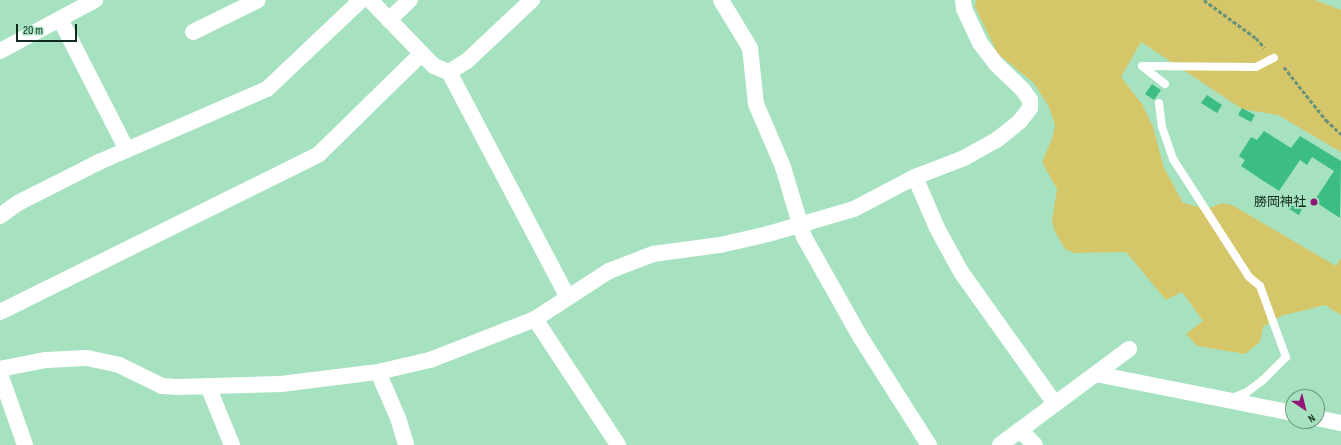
<!DOCTYPE html>
<html>
<head>
<meta charset="utf-8">
<style>
	body { margin:0 }
	#map { position:relative; width:1341px; height:445px; overflow:hidden; background:#a6e2c0; font-family:"Sofia Sans Condensed","Noto Sans JP",sans-serif }
	div>[style] { position:absolute }
	.green>* { inset:0; background:#d6c66a }
	.building>* { inset:0; background:#3cbd83 }
	.path>* { height:2.5px; margin-top:-1.25px; transform-origin:0; background:repeating-linear-gradient(90deg,#66937a 0 4px,transparent 0 6px) }
	.lane>* { height:8px; margin:-4px; padding:0 4px; transform-origin:4px; border-radius:4px; background:#fff }
	.street>* { height:16px; margin:-8px; padding:0 8px; transform-origin:8px; border-radius:8px; background:#fff }
	.dots>* { width:11px; height:11px; translate:-50% -50%; box-sizing:border-box; border:2px solid #a6e2c0; border-radius:50% }
	span { translate:-50% -50%; white-space:nowrap; text-align:center; line-height:1.15; -webkit-text-stroke:3.5px #a6e2c0; paint-order:stroke }
	.poi-label { font-size:13px; color:#132b1f }
	.right { translate:-100% -50%; text-align:right }
	.north { position:absolute; left:1285px; top:389px; width:40px; height:40px; box-sizing:border-box; background:#a6e2c0; border:1px solid #6b9980; border-radius:50%; rotate:145deg; font-size:11px; font-weight:700; line-height:16px; text-align:center; color:#132b1f }
	.north::after { content:''; display:block; margin:auto; width:14px; height:18px; background:#901675; clip-path:polygon(50% 0,100% 100%,50% 72%,0 100%) }
	.scale { position:absolute; left:16px; top:24px; width:61px; height:18px; box-sizing:border-box; border:2px solid #132b1f; border-top:0; padding-left:5px; font-size:12px; line-height:14px; white-space:nowrap; color:#132b1f; -webkit-text-stroke:3px #a6e2c0; paint-order:stroke }
</style>
</head>
<body>
<div id="map">
	<div class="green">
		<i style="clip-path:polygon(976px 0,1315px 0,1341px 10px,1341px 152px,1278px 115px,1242px 109px,1141px 42px,1121px 77px,1142px 104px,1153px 127px,1164px 168px,1183px 203px,1207px 209px,1221px 203px,1232px 205px,1336px 266px,1341px 258px,1341px 315px,1325px 305px,1281px 316px,1263px 327px,1260px 342px,1245px 354px,1197px 346px,1186px 334px,1203px 321px,1182px 292px,1166px 300px,1126px 252px,1074px 253px,1065px 249px,1055px 232px,1052px 221px,1057px 189px,1042px 162px,1053px 136px,1055px 125px,1049px 107px,1034px 83px,998px 54px,975px 7px)"></i>
	</div>
	<div class="building">
		<i style="clip-path:polygon(1152px 84px,1161px 90px,1154px 100px,1145px 94px)"></i>
		<i style="clip-path:polygon(1207px 95px,1222px 105px,1217px 113px,1201px 103px)"></i>
		<i style="clip-path:polygon(1242px 108px,1255px 115px,1251px 122px,1238px 115px)"></i>
		<i style="clip-path:polygon(1264px 131px,1291px 148px,1300px 136px,1341px 161px,1340px 218px,1314px 201px,1334px 171px,1312px 157px,1307px 165px,1300px 160px,1279px 191px,1241px 166px,1245px 160px,1239px 156px,1251px 137px,1257px 140px)"></i>
		<i style="clip-path:polygon(1291px 199px,1303px 207px,1299px 215px,1286px 207px)"></i>
	</div>
	<div class="path">
		<i style="left:1204px;top:0;width:64px;rotate:36.2deg"></i>
		<i style="left:1256px;top:38px;width:13px;rotate:48deg"></i>
		<i style="left:1284px;top:67px;width:68px;rotate:51.6deg"></i>
		<i style="left:1326px;top:120px;width:21px;rotate:43deg"></i>
	</div>
	<div class="lane">
		<i style="left:1165px;top:84px;width:29px;rotate:-142deg"></i>
		<i style="left:1142px;top:66px;width:114px;rotate:0.5deg"></i>
		<i style="left:1256px;top:67px;width:20px;rotate:-27deg"></i>
		<i style="left:1159px;top:103px;width:24px;rotate:83deg"></i>
		<i style="left:1162px;top:127px;width:34px;rotate:71deg"></i>
		<i style="left:1173px;top:159px;width:140px;rotate:57.2deg"></i>
		<i style="left:1249px;top:277px;width:14px;rotate:39deg"></i>
		<i style="left:1260px;top:286px;width:76px;rotate:69.9deg"></i>
		<i style="left:1286px;top:357px;width:33px;rotate:135deg"></i>
		<i style="left:1263px;top:380px;width:20px;rotate:143deg"></i>
		<i style="left:1247px;top:392px;width:16px;rotate:158deg"></i>
	</div>
	<div class="street">
		<i style="left:370px;top:0;width:92px;rotate:45.9deg"></i>
		<i style="left:434px;top:66px;width:16px;rotate:22deg"></i>
		<i style="left:449px;top:72px;width:253px;rotate:62.2deg"></i>
		<i style="left:721px;top:0;width:56px;rotate:58.9deg"></i>
		<i style="left:750px;top:48px;width:56px;rotate:83.9deg"></i>
		<i style="left:756px;top:104px;width:69px;rotate:66.8deg"></i>
		<i style="left:783px;top:167px;width:73px;rotate:73.3deg"></i>
		<i style="left:804px;top:237px;width:116px;rotate:60.6deg"></i>
		<i style="left:861px;top:338px;width:127px;rotate:57.6deg"></i>
		<i style="left:60px;top:19px;width:147px;rotate:62.9deg"></i>
		<i style="left:389px;top:20px;width:29px;rotate:-44deg"></i>
		<i style="left:193px;top:32px;width:72px;rotate:-26.2deg"></i>
		<i style="left:0;top:51px;width:108px;rotate:-28.2deg"></i>
		<i style="left:449px;top:72px;width:22px;rotate:-32deg"></i>
		<i style="left:468px;top:60px;width:88px;rotate:-43.2deg"></i>
		<i style="left:915px;top:177px;width:56px;rotate:66.7deg"></i>
		<i style="left:937px;top:228px;width:50px;rotate:61.4deg"></i>
		<i style="left:961px;top:272px;width:162px;rotate:54.5deg"></i>
		<i style="left:0;top:216px;width:22px;rotate:-36deg"></i>
		<i style="left:18px;top:203px;width:91px;rotate:-26.8deg"></i>
		<i style="left:99px;top:162px;width:183px;rotate:-23.5deg"></i>
		<i style="left:267px;top:89px;width:129px;rotate:-43.4deg"></i>
		<i style="left:0;top:312px;width:356px;rotate:-26.3deg"></i>
		<i style="left:319px;top:154px;width:144px;rotate:-44.4deg"></i>
		<i style="left:535px;top:319px;width:151px;rotate:56.6deg"></i>
		<i style="left:0;top:369px;width:47px;rotate:-11.1deg"></i>
		<i style="left:46px;top:360px;width:41px;rotate:-2.8deg"></i>
		<i style="left:87px;top:358px;width:33px;rotate:12deg"></i>
		<i style="left:119px;top:365px;width:48px;rotate:26deg"></i>
		<i style="left:162px;top:386px;width:16px;rotate:4deg"></i>
		<i style="left:178px;top:387px;width:103px;rotate:-1.7deg"></i>
		<i style="left:281px;top:384px;width:98px;rotate:-7.1deg"></i>
		<i style="left:378px;top:372px;width:53px;rotate:-13deg"></i>
		<i style="left:430px;top:360px;width:113px;rotate:-21.3deg"></i>
		<i style="left:535px;top:319px;width:88px;rotate:-33deg"></i>
		<i style="left:609px;top:271px;width:47px;rotate:-21.1deg"></i>
		<i style="left:653px;top:254px;width:68px;rotate:-7.7deg"></i>
		<i style="left:720px;top:245px;width:49px;rotate:-12.9deg"></i>
		<i style="left:768px;top:234px;width:90px;rotate:-16.2deg"></i>
		<i style="left:854px;top:209px;width:69px;rotate:-27.7deg"></i>
		<i style="left:915px;top:177px;width:53px;rotate:-21.2deg"></i>
		<i style="left:964px;top:158px;width:39px;rotate:-29deg"></i>
		<i style="left:998px;top:139px;width:28px;rotate:-39deg"></i>
		<i style="left:1020px;top:121px;width:16px;rotate:-52deg"></i>
		<i style="left:1030px;top:108px;width:8px;rotate:-90deg"></i>
		<i style="left:1030px;top:100px;width:12px;rotate:-125deg"></i>
		<i style="left:1023px;top:90px;width:37px;rotate:-136deg"></i>
		<i style="left:996px;top:64px;width:26px;rotate:-127deg"></i>
		<i style="left:980px;top:43px;width:38px;rotate:-115deg"></i>
		<i style="left:964px;top:8px;width:8px;rotate:-97deg"></i>
		<i style="left:378px;top:372px;width:50px;rotate:66.5deg"></i>
		<i style="left:398px;top:418px;width:28px;rotate:73deg"></i>
		<i style="left:0;top:374px;width:75px;rotate:70.6deg"></i>
		<i style="left:1096px;top:374px;width:201px;rotate:11.2deg"></i>
		<i style="left:208px;top:386px;width:64px;rotate:67.9deg"></i>
		<i style="left:1317px;top:418px;width:25px;rotate:12deg"></i>
		<i style="left:1020px;top:430px;width:136px;rotate:-36.6deg"></i>
		<i style="left:1000px;top:445px;width:25px;rotate:-37deg"></i>
		<i style="left:1020px;top:430px;width:21px;rotate:45deg"></i>
	</div>
	<div class="dots">
		<i style="left:1314px;top:202px;background:#901675"></i>
	</div>
	<div class="poi-label">
		<span class="right" style="left:1306px;top:202px">勝岡神社</span>
	</div>
	<div class="north">N</div>
	<div class="scale">20 m</div>
</div>
</body>
</html>
